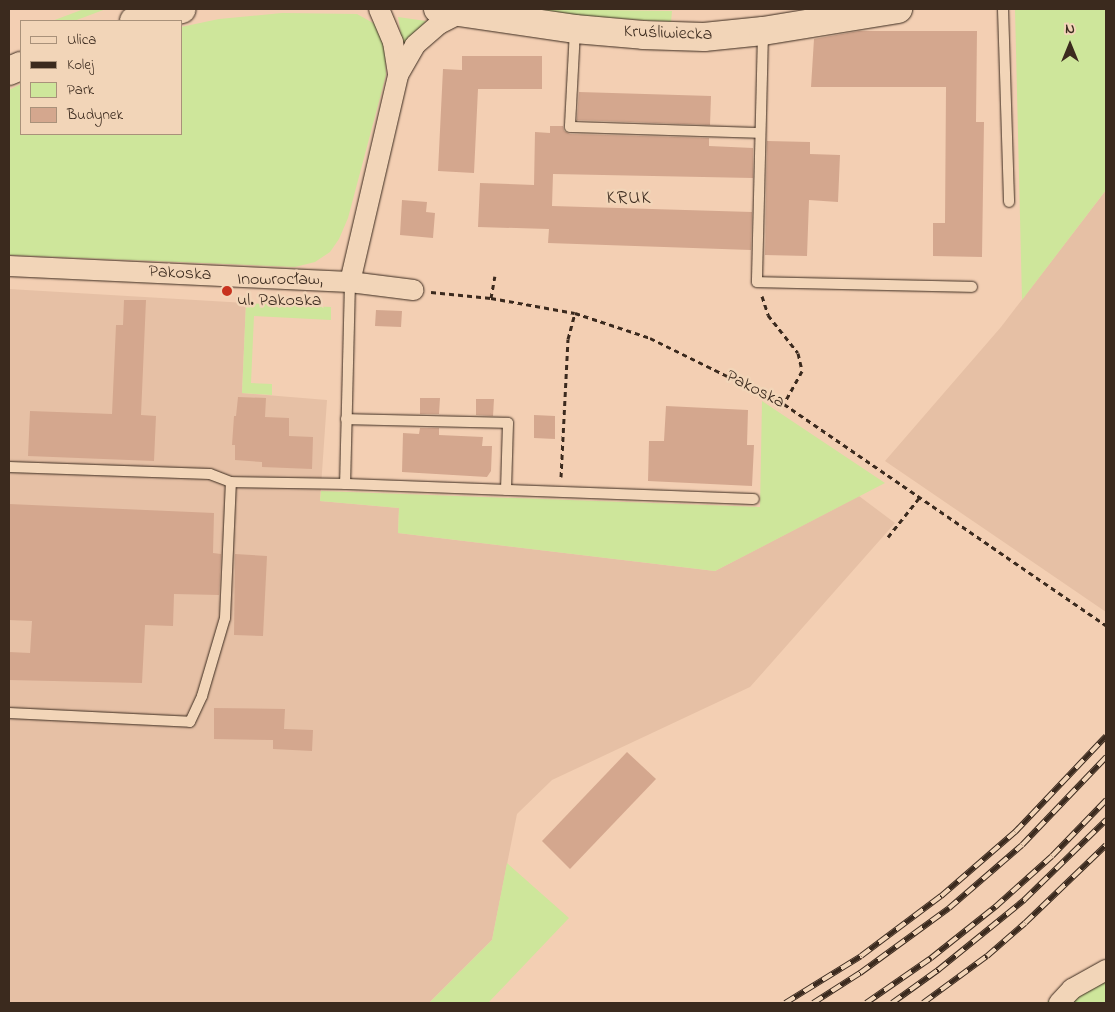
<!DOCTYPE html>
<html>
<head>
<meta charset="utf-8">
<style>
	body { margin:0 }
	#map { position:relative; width:1115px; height:1012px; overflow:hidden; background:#f3cfb3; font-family:"Indie Flower",sans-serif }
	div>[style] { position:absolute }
	.built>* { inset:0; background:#e6c0a5 }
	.green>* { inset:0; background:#cee69b }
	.building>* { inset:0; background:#d4a78e }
	.path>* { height:3px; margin-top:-1.5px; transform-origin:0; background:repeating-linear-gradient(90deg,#3b2a1e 0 5px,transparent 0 9px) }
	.roads { filter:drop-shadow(0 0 1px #3b2a1e) drop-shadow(0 0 1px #3b2a1e) }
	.lane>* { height:10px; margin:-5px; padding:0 5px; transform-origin:5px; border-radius:5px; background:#f2d5b8 }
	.street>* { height:20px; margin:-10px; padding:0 10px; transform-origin:10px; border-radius:10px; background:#f2d5b8 }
	.secondary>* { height:28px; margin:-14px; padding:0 14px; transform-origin:14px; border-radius:14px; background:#f2d5b8 }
	.rail>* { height:5.5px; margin-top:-2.75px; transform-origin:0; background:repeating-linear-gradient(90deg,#f2d5b8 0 11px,#3b2a1e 0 22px); box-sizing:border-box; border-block:1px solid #3b2a1e }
	.dots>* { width:14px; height:14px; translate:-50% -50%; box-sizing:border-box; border:2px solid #f2d5b8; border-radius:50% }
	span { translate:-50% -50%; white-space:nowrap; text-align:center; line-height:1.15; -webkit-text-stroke:5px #f2d5b8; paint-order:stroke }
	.street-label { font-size:18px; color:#3b2a1e }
	.poi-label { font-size:18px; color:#3b2a1e }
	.left { translate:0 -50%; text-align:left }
	.neighbourhood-label { font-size:19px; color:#3b2a1e; letter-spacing:1px }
	.frame { position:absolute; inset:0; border:10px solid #3b2a1e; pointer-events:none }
	.legend { position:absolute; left:20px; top:20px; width:162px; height:115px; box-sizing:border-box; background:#f2d5b8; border:1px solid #a9917a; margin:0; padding:6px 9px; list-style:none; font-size:15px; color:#3b2a1e }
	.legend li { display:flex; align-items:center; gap:10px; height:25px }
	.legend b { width:25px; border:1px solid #a9917a }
	.north { position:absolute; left:1045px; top:20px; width:50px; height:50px; -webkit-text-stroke:4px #f2d5b8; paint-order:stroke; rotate:0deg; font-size:14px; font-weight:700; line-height:20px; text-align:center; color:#3b2a1e }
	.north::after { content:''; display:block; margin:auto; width:18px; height:22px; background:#3b2a1e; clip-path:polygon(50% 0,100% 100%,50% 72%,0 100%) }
</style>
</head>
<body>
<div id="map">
	<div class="built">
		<i style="clip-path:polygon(1106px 190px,1106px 612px,885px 461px,1001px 327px)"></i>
		<i style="clip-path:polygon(9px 289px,246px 303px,242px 393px,327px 400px,320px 501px,399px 508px,398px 533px,715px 571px,859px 496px,895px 523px,750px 687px,552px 780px,517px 814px,492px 940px,429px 1003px,9px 1003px)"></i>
	</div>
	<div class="green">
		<i style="clip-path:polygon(84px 9px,106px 9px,74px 21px,52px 21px)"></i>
		<i style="clip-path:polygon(525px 9px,672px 11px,671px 22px,580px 16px)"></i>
		<i style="clip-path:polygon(1015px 9px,1106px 9px,1106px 190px,1022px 300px)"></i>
		<i style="clip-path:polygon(282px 13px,357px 14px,375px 24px,385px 49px,386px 75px,348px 218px,339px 239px,330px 252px,315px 262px,295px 267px,9px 255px,9px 90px,21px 84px,21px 134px,181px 134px,181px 27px,219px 19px)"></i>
		<i style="clip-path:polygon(398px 17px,426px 21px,403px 46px)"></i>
		<i style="clip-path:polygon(246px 303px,331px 307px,331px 320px,254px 316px,251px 383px,272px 384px,272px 395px,242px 393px)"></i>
		<i style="clip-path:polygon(762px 401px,885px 483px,715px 571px,398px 533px,399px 508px,320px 501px,321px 491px,760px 507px)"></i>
		<i style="clip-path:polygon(507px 863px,569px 918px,488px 1003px,429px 1003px,492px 940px)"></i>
		<i style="clip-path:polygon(1106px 961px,1106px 1003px,1046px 1003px,1065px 986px)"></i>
	</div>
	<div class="building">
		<i style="clip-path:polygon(859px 31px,977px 31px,976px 122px,984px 122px,982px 257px,933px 256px,933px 223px,945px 223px,946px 87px,811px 87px,814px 39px)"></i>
		<i style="clip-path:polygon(462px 56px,542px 56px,542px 89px,478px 89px,474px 173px,438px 171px,443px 69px,462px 70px)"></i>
		<i style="clip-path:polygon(579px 92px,711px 96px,710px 125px,577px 120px)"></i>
		<i style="clip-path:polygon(550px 126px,563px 126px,564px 131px,570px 134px,709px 138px,709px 146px,753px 148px,753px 178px,553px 174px,552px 206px,752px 212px,751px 250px,548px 243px,549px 229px,478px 227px,480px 183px,534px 185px,535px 132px,550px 133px)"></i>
		<i style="clip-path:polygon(767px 141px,810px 142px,810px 154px,840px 155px,838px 202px,809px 200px,807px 256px,765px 255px)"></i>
		<i style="clip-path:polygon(402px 200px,427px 202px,426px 212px,435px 213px,433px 238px,400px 235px)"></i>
		<i style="clip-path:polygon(124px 300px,146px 300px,141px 415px,156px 416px,154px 461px,28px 456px,30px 411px,112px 414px,116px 325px,123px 325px)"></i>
		<i style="clip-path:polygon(376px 310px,402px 311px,401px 327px,375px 326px)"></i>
		<i style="clip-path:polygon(238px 397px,266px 398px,265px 417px,289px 418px,289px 436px,313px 437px,312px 469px,262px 467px,262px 462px,235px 460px,235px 445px,232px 445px,234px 416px,236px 416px)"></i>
		<i style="clip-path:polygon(420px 398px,440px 398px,439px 414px,420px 414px)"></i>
		<i style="clip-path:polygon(476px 399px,494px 399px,493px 416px,476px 415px)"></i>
		<i style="clip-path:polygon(666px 406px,748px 410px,747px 445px,754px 445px,752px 486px,648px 481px,649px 441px,664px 441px)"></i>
		<i style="clip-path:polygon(534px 415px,555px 416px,555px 439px,534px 438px)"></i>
		<i style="clip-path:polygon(420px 428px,439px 428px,439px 435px,483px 437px,482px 446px,492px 446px,491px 471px,487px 477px,402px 472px,403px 433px,419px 434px)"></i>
		<i style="clip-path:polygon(9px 504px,214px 513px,213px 553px,221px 554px,219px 595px,174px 594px,173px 626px,145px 625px,142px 683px,9px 680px,9px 652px,30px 653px,32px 621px,9px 620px)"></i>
		<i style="clip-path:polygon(235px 554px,267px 556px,263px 636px,234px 635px)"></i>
		<i style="clip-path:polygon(214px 708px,285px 709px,284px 729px,313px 730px,312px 751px,273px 749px,273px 740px,214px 739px)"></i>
		<i style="clip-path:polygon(627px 752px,656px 779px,570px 869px,542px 841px)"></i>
	</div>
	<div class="path">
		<i style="left:431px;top:292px;width:60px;rotate:5.7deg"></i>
		<i style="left:491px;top:298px;width:85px;rotate:10.1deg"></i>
		<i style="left:575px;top:313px;width:79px;rotate:18.4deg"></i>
		<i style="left:650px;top:338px;width:149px;rotate:26.2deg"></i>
		<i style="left:784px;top:404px;width:391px;rotate:34.5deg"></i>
		<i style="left:762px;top:296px;width:20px;rotate:72deg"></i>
		<i style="left:768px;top:315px;width:48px;rotate:51.7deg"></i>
		<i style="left:798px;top:353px;width:18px;rotate:77deg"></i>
		<i style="left:802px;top:371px;width:38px;rotate:119deg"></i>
		<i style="left:491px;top:298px;width:22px;rotate:-80deg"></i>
		<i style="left:561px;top:477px;width:138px;rotate:-87.1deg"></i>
		<i style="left:568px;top:339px;width:27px;rotate:-75deg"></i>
		<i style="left:888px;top:537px;width:50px;rotate:-51.5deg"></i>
	</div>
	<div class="roads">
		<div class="lane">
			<i style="left:1003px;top:9px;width:193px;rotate:88.2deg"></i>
			<i style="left:575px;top:30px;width:97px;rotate:93deg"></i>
			<i style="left:570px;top:127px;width:190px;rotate:1.8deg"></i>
			<i style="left:763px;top:33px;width:249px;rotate:91.4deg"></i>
			<i style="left:757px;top:282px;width:215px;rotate:1.3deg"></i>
			<i style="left:350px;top:282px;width:202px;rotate:91.4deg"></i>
			<i style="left:345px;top:484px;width:409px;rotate:2.1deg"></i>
			<i style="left:346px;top:419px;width:162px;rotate:1.4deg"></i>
			<i style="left:508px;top:423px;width:67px;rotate:91.7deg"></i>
			<i style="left:9px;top:467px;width:201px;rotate:2deg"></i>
			<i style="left:210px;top:474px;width:22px;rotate:21deg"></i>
			<i style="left:9px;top:713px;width:181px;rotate:2.8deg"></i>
			<i style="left:190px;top:722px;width:29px;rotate:-65deg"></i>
			<i style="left:202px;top:696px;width:81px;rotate:-73.6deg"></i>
			<i style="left:225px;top:618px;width:136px;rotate:-87.5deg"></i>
			<i style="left:231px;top:482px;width:114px;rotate:1deg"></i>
		</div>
		<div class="street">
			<i style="left:379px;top:9px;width:36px;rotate:67deg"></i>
			<i style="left:393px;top:42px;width:33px;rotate:81deg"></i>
			<i style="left:9px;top:266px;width:341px;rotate:2.7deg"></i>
			<i style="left:350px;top:282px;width:64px;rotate:7.2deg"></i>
			<i style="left:350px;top:282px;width:212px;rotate:-76.9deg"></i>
			<i style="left:398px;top:75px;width:34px;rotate:-60deg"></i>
			<i style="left:415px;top:45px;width:32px;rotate:-41deg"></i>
			<i style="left:439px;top:24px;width:27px;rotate:-27deg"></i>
			<i style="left:1059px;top:1003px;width:19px;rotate:-47deg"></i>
			<i style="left:1072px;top:989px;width:39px;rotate:-29deg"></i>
		</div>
		<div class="secondary">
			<i style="left:438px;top:9px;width:138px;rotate:8.3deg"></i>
			<i style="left:575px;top:29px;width:68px;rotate:5deg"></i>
			<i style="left:643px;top:35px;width:61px;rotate:1.9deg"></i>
			<i style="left:704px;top:37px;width:59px;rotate:-5.8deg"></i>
			<i style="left:763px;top:31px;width:137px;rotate:-9.3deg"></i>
			<i style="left:134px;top:21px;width:49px;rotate:-14deg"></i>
			<i style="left:9px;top:71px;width:13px;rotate:-23deg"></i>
		</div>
	</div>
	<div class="rail">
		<i style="left:785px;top:1003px;width:89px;rotate:-31.7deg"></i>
		<i style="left:861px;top:956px;width:100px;rotate:-36.9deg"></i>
		<i style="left:941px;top:896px;width:98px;rotate:-40.9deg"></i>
		<i style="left:1015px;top:832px;width:132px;rotate:-46.5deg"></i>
		<i style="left:813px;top:1003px;width:56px;rotate:-32.6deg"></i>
		<i style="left:860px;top:973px;width:110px;rotate:-36.1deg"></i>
		<i style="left:949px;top:908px;width:96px;rotate:-40.8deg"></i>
		<i style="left:1022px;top:845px;width:122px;rotate:-46.3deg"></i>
		<i style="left:866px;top:1003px;width:79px;rotate:-34.7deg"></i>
		<i style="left:931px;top:958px;width:82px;rotate:-38.6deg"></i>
		<i style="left:995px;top:907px;width:76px;rotate:-41.8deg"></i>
		<i style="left:1052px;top:856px;width:78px;rotate:-46deg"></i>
		<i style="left:892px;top:1003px;width:57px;rotate:-35.7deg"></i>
		<i style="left:938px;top:970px;width:111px;rotate:-39.1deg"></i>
		<i style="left:1024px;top:900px;width:115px;rotate:-44.3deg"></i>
		<i style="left:923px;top:1003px;width:79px;rotate:-36.3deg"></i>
		<i style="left:987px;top:956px;width:50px;rotate:-41deg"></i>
		<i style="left:1025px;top:923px;width:112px;rotate:-43.9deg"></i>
	</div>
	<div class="dots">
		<i style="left:227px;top:291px;background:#c8321e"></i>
	</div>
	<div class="street-label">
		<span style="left:668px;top:34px;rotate:2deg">Kruśliwiecka</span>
		<span style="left:180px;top:274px;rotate:3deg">Pakoska</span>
		<span style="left:755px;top:390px;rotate:27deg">Pakoska</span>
	</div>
	<div class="poi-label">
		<span class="left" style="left:237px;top:291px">Inowrocław,<br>ul. Pakoska</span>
	</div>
	<div class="neighbourhood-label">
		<span style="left:629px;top:199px">KRUK</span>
	</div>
	<div class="frame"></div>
	<ul class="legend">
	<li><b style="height:6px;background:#f2d5b8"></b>Ulica</li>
	<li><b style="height:6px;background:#3b2a1e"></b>Kolej</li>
	<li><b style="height:14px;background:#cee69b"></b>Park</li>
	<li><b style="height:14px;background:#d4a78e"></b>Budynek</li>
	</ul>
	<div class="north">N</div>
</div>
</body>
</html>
